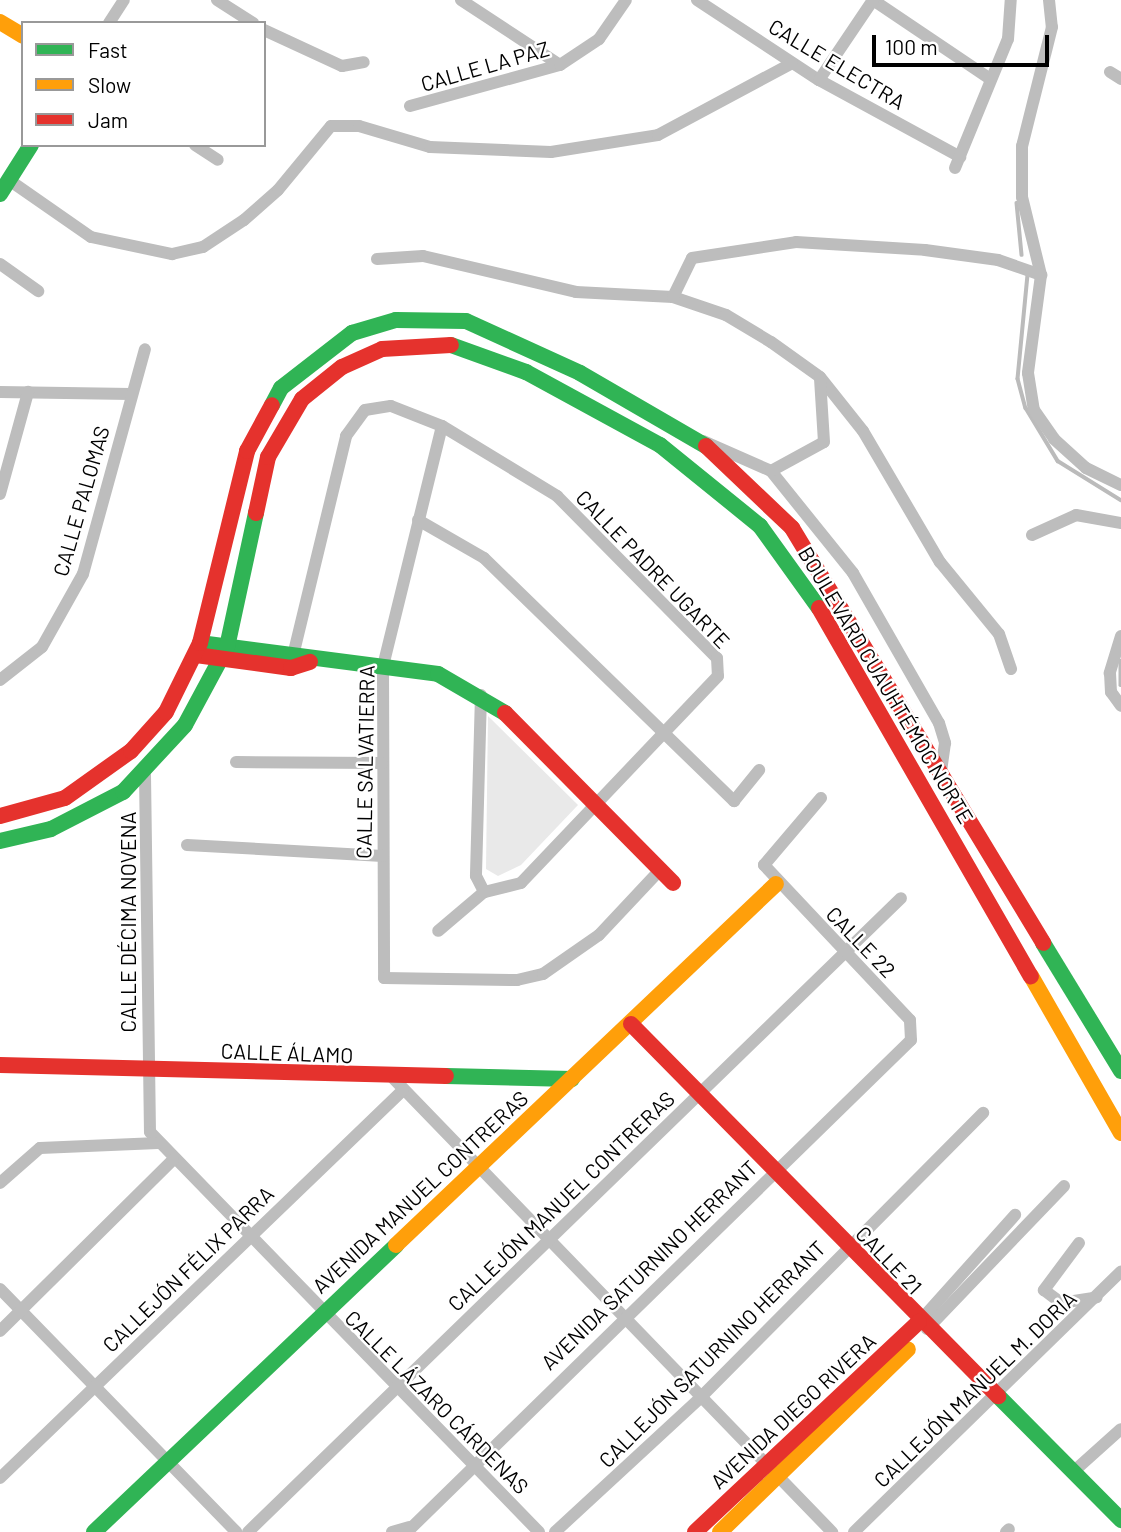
<!DOCTYPE html>
<html>
<head>
<meta charset="utf-8">
<style>
	body { margin:0 }
	#map { position:relative; width:1121px; height:1532px; overflow:hidden; background:#fff; font-family:Barlow,sans-serif }
	div>[style] { position:absolute }
	.green>* { inset:0; background:#e9e9e9 }
	.stream>* { height:3.5px; margin:-1.75px; padding:0 1.75px; transform-origin:1.75px; border-radius:1.75px; background:#bbb }
	.street>* { height:12px; margin:-6px; padding:0 6px; transform-origin:6px; border-radius:6px; background:#bdbdbd }
	.fast>* { height:16px; margin:-8px; padding:0 8px; transform-origin:8px; border-radius:8px; background:#30b455 }
	.slow>* { height:16px; margin:-8px; padding:0 8px; transform-origin:8px; border-radius:8px; background:#ff9f0a }
	.jam>* { height:16px; margin:-8px; padding:0 8px; transform-origin:8px; border-radius:8px; background:#e5322d }
	span { translate:-50% -50%; white-space:nowrap; text-align:center; line-height:1.15; -webkit-text-stroke:5px #fff; paint-order:stroke }
	.street-label { font-size:21px; color:#000 }
	.legend { position:absolute; left:21px; top:21px; width:245px; height:126px; box-sizing:border-box; background:#fff; border:2px solid #999; margin:0; padding:9px 12px; list-style:none; font-size:21px; color:#000 }
	.legend li { display:flex; align-items:center; gap:14px; height:35px }
	.legend b { width:35px; border:2px solid #999 }
	.scale { position:absolute; left:872px; top:35px; width:177px; height:32px; box-sizing:border-box; border:4px solid #000; border-top:0; padding-left:9px; font-size:21px; line-height:24px; white-space:nowrap; color:#000; -webkit-text-stroke:5px #fff; paint-order:stroke }
</style>
</head>
<body>
<div id="map">
	<div class="green">
		<i style="clip-path:polygon(488px 716px,578px 805px,521px 865px,498px 876px,486px 869px)"></i>
	</div>
	<div class="stream">
		<i style="left:1017px;top:203px;width:52px;rotate:84.5deg"></i>
		<i style="left:1028px;top:275px;width:104px;rotate:95.5deg"></i>
		<i style="left:1018px;top:379px;width:30px;rotate:75deg"></i>
		<i style="left:1026px;top:408px;width:62px;rotate:58.9deg"></i>
		<i style="left:1058px;top:461px;width:74px;rotate:31.8deg"></i>
		<i style="left:1121px;top:661px;width:24px;rotate:90deg"></i>
	</div>
	<div class="street">
		<i style="left:217px;top:0;width:43px;rotate:32.6deg"></i>
		<i style="left:461px;top:0;width:118px;rotate:33.3deg"></i>
		<i style="left:697px;top:0;width:146px;rotate:33.3deg"></i>
		<i style="left:819px;top:80px;width:161px;rotate:28.6deg"></i>
		<i style="left:873px;top:0;width:141px;rotate:34deg"></i>
		<i style="left:1049px;top:0;width:27px;rotate:84deg"></i>
		<i style="left:1052px;top:27px;width:123px;rotate:104.1deg"></i>
		<i style="left:1022px;top:146px;width:51px;rotate:90deg"></i>
		<i style="left:1022px;top:197px;width:80px;rotate:76.3deg"></i>
		<i style="left:1041px;top:275px;width:99px;rotate:97.6deg"></i>
		<i style="left:1028px;top:373px;width:37px;rotate:81deg"></i>
		<i style="left:1034px;top:410px;width:35px;rotate:55deg"></i>
		<i style="left:1054px;top:439px;width:43px;rotate:42.2deg"></i>
		<i style="left:1086px;top:468px;width:39px;rotate:26deg"></i>
		<i style="left:109px;top:23px;width:27px;rotate:-57deg"></i>
		<i style="left:264px;top:30px;width:86px;rotate:24.8deg"></i>
		<i style="left:342px;top:66px;width:22px;rotate:-10deg"></i>
		<i style="left:1110px;top:72px;width:13px;rotate:32deg"></i>
		<i style="left:819px;top:80px;width:97px;rotate:-56deg"></i>
		<i style="left:410px;top:106px;width:156px;rotate:-15.3deg"></i>
		<i style="left:560px;top:65px;width:47px;rotate:-33.7deg"></i>
		<i style="left:599px;top:39px;width:47px;rotate:-55.3deg"></i>
		<i style="left:195px;top:145px;width:27px;rotate:33deg"></i>
		<i style="left:955px;top:168px;width:139px;rotate:-67.7deg"></i>
		<i style="left:1008px;top:39px;width:39px;rotate:-86deg"></i>
		<i style="left:9px;top:180px;width:100px;rotate:34.8deg"></i>
		<i style="left:91px;top:237px;width:83px;rotate:11.9deg"></i>
		<i style="left:172px;top:254px;width:32px;rotate:-13deg"></i>
		<i style="left:203px;top:247px;width:49px;rotate:-33.4deg"></i>
		<i style="left:244px;top:220px;width:45px;rotate:-41.4deg"></i>
		<i style="left:278px;top:190px;width:83px;rotate:-50.4deg"></i>
		<i style="left:331px;top:126px;width:28px"></i>
		<i style="left:359px;top:126px;width:74px;rotate:16.5deg"></i>
		<i style="left:430px;top:147px;width:121px;rotate:2.4deg"></i>
		<i style="left:551px;top:152px;width:108px;rotate:-9deg"></i>
		<i style="left:658px;top:135px;width:152px;rotate:-28.2deg"></i>
		<i style="left:377px;top:259px;width:46px;rotate:-3.7deg"></i>
		<i style="left:423px;top:256px;width:157px;rotate:13.2deg"></i>
		<i style="left:576px;top:292px;width:97px;rotate:3deg"></i>
		<i style="left:673px;top:297px;width:56px;rotate:18.8deg"></i>
		<i style="left:726px;top:315px;width:52px;rotate:31deg"></i>
		<i style="left:771px;top:342px;width:60px;rotate:35.5deg"></i>
		<i style="left:820px;top:377px;width:69px;rotate:51.5deg"></i>
		<i style="left:863px;top:431px;width:152px;rotate:59.6deg"></i>
		<i style="left:940px;top:562px;width:93px;rotate:50.7deg"></i>
		<i style="left:999px;top:634px;width:37px;rotate:71deg"></i>
		<i style="left:0;top:264px;width:47px;rotate:35.4deg"></i>
		<i style="left:673px;top:297px;width:43px;rotate:-64deg"></i>
		<i style="left:692px;top:258px;width:105px;rotate:-8.7deg"></i>
		<i style="left:796px;top:242px;width:129px;rotate:3.5deg"></i>
		<i style="left:925px;top:250px;width:74px;rotate:7.8deg"></i>
		<i style="left:998px;top:260px;width:46px;rotate:19.2deg"></i>
		<i style="left:0;top:392px;width:131px;rotate:0.9deg"></i>
		<i style="left:442px;top:426px;width:247px;rotate:103.8deg"></i>
		<i style="left:383px;top:666px;width:312px;rotate:89.8deg"></i>
		<i style="left:384px;top:978px;width:133px;rotate:0.9deg"></i>
		<i style="left:517px;top:980px;width:27px;rotate:-13deg"></i>
		<i style="left:543px;top:974px;width:68px;rotate:-34.9deg"></i>
		<i style="left:599px;top:935px;width:91px;rotate:-46.8deg"></i>
		<i style="left:703px;top:441px;width:74px;rotate:23.8deg"></i>
		<i style="left:771px;top:471px;width:131px;rotate:51.2deg"></i>
		<i style="left:853px;top:573px;width:173px;rotate:60.2deg"></i>
		<i style="left:939px;top:723px;width:21px;rotate:73deg"></i>
		<i style="left:945px;top:743px;width:30px;rotate:98deg"></i>
		<i style="left:771px;top:471px;width:60px;rotate:-28.7deg"></i>
		<i style="left:824px;top:442px;width:64px;rotate:-93.6deg"></i>
		<i style="left:0;top:494px;width:106px;rotate:-74.6deg"></i>
		<i style="left:418px;top:520px;width:76px;rotate:29.9deg"></i>
		<i style="left:484px;top:558px;width:349px;rotate:44.2deg"></i>
		<i style="left:734px;top:801px;width:40px;rotate:-51deg"></i>
		<i style="left:1032px;top:535px;width:48px;rotate:-24.4deg"></i>
		<i style="left:1076px;top:515px;width:46px;rotate:10.1deg"></i>
		<i style="left:1121px;top:636px;width:39px;rotate:107deg"></i>
		<i style="left:1110px;top:673px;width:19px;rotate:87deg"></i>
		<i style="left:1111px;top:692px;width:17px;rotate:54deg"></i>
		<i style="left:291px;top:664px;width:235px;rotate:-76.4deg"></i>
		<i style="left:346px;top:436px;width:32px;rotate:-54deg"></i>
		<i style="left:365px;top:410px;width:26px;rotate:-9deg"></i>
		<i style="left:391px;top:406px;width:55px;rotate:21.4deg"></i>
		<i style="left:442px;top:426px;width:135px;rotate:31.3deg"></i>
		<i style="left:557px;top:496px;width:228px;rotate:45.4deg"></i>
		<i style="left:717px;top:658px;width:18px;rotate:87deg"></i>
		<i style="left:718px;top:676px;width:286px;rotate:133.6deg"></i>
		<i style="left:521px;top:883px;width:38px;rotate:166deg"></i>
		<i style="left:484px;top:892px;width:60px;rotate:139.7deg"></i>
		<i style="left:0;top:680px;width:53px;rotate:-38.2deg"></i>
		<i style="left:42px;top:647px;width:84px;rotate:-60.7deg"></i>
		<i style="left:83px;top:574px;width:233px;rotate:-74.6deg"></i>
		<i style="left:481px;top:695px;width:181px;rotate:91.6deg"></i>
		<i style="left:476px;top:876px;width:18px;rotate:63deg"></i>
		<i style="left:236px;top:762px;width:146px;rotate:0.4deg"></i>
		<i style="left:145px;top:775px;width:357px;rotate:89.2deg"></i>
		<i style="left:150px;top:1132px;width:558px;rotate:45.8deg"></i>
		<i style="left:187px;top:845px;width:196px;rotate:3.2deg"></i>
		<i style="left:393px;top:1078px;width:632px;rotate:45.96deg"></i>
		<i style="left:0;top:1183px;width:53px;rotate:-41.2deg"></i>
		<i style="left:40px;top:1148px;width:118px;rotate:-2.4deg"></i>
		<i style="left:1079px;top:1243px;width:59px;rotate:126.7deg"></i>
		<i style="left:1044px;top:1290px;width:21px;rotate:37deg"></i>
		<i style="left:1061px;top:1303px;width:36px;rotate:-9deg"></i>
		<i style="left:0;top:1289px;width:339px;rotate:45.8deg"></i>
		<i style="left:919px;top:1322px;width:144px;rotate:-48.1deg"></i>
		<i style="left:927px;top:1329px;width:198px;rotate:-46.2deg"></i>
		<i style="left:0;top:1331px;width:243px;rotate:-44.7deg"></i>
		<i style="left:1073px;top:1472px;width:64px;rotate:-41.9deg"></i>
		<i style="left:0;top:1478px;width:559px;rotate:-43.91deg"></i>
		<i style="left:248px;top:1532px;width:910px;rotate:-44.15deg"></i>
		<i style="left:392px;top:1532px;width:18px;rotate:-16deg"></i>
		<i style="left:407px;top:1532px;width:704px;rotate:-44.31deg"></i>
		<i style="left:911px;top:1040px;width:20px;rotate:-93deg"></i>
		<i style="left:910px;top:1020px;width:213px;rotate:-133.3deg"></i>
		<i style="left:764px;top:865px;width:88px;rotate:-49.6deg"></i>
		<i style="left:555px;top:1532px;width:197px;rotate:-42.7deg"></i>
		<i style="left:700px;top:1398px;width:402px;rotate:-45.2deg"></i>
		<i style="left:854px;top:1532px;width:373px;rotate:-44.3deg"></i>
		<i style="left:1006px;top:1532px;width:4px;rotate:-45deg"></i>
	</div>
	<div class="fast">
		<i style="left:0;top:194px;width:58px;rotate:-57.7deg"></i>
		<i style="left:451px;top:345px;width:80px;rotate:19.8deg"></i>
		<i style="left:526px;top:372px;width:153px;rotate:28.6deg"></i>
		<i style="left:660px;top:445px;width:129px;rotate:39deg"></i>
		<i style="left:760px;top:526px;width:101px;rotate:54.3deg"></i>
		<i style="left:272px;top:405px;width:19px;rotate:-62deg"></i>
		<i style="left:281px;top:388px;width:90px;rotate:-37.8deg"></i>
		<i style="left:352px;top:333px;width:46px;rotate:-16.5deg"></i>
		<i style="left:396px;top:320px;width:70px;rotate:0.8deg"></i>
		<i style="left:466px;top:321px;width:125px;rotate:24.5deg"></i>
		<i style="left:580px;top:373px;width:146px;rotate:30.1deg"></i>
		<i style="left:200px;top:643px;width:240px;rotate:7.4deg"></i>
		<i style="left:438px;top:674px;width:78px;rotate:30.2deg"></i>
		<i style="left:0;top:841px;width:52px;rotate:-13.2deg"></i>
		<i style="left:51px;top:829px;width:81px;rotate:-27.2deg"></i>
		<i style="left:123px;top:792px;width:91px;rotate:-47.2deg"></i>
		<i style="left:185px;top:725px;width:89px;rotate:-61.7deg"></i>
		<i style="left:227px;top:647px;width:137px;rotate:-77.8deg"></i>
		<i style="left:1043px;top:943px;width:150px;rotate:58.6deg"></i>
		<i style="left:446px;top:1076px;width:126px;rotate:1.4deg"></i>
		<i style="left:998px;top:1396px;width:175px;rotate:45.2deg"></i>
		<i style="left:94px;top:1532px;width:417px;rotate:-43.5deg"></i>
	</div>
	<div class="slow">
		<i style="left:0;top:22px;width:27px;rotate:31deg"></i>
		<i style="left:1031px;top:976px;width:181px;rotate:60.2deg"></i>
		<i style="left:396px;top:1245px;width:524px;rotate:-43.53deg"></i>
		<i style="left:720px;top:1532px;width:262px;rotate:-44.2deg"></i>
	</div>
	<div class="jam">
		<i style="left:706px;top:446px;width:119px;rotate:43.6deg"></i>
		<i style="left:792px;top:528px;width:485px;rotate:58.8deg"></i>
		<i style="left:256px;top:513px;width:57px;rotate:-77.9deg"></i>
		<i style="left:268px;top:457px;width:67px;rotate:-59.6deg"></i>
		<i style="left:302px;top:399px;width:51px;rotate:-38.7deg"></i>
		<i style="left:342px;top:367px;width:44px;rotate:-24.2deg"></i>
		<i style="left:382px;top:349px;width:69px;rotate:-3.3deg"></i>
		<i style="left:819px;top:608px;width:425px;rotate:60.1deg"></i>
		<i style="left:196px;top:655px;width:96px;rotate:7.8deg"></i>
		<i style="left:291px;top:668px;width:20px;rotate:-18deg"></i>
		<i style="left:505px;top:713px;width:239px;rotate:45.3deg"></i>
		<i style="left:0;top:816px;width:67px;rotate:-15.5deg"></i>
		<i style="left:65px;top:798px;width:81px;rotate:-35.5deg"></i>
		<i style="left:131px;top:751px;width:52px;rotate:-48.1deg"></i>
		<i style="left:166px;top:712px;width:77px;rotate:-63.8deg"></i>
		<i style="left:200px;top:643px;width:198px;rotate:-76.2deg"></i>
		<i style="left:247px;top:451px;width:52px;rotate:-61.5deg"></i>
		<i style="left:631px;top:1024px;width:523px;rotate:45.39deg"></i>
		<i style="left:0;top:1065px;width:446px;rotate:1.4deg"></i>
		<i style="left:695px;top:1532px;width:307px;rotate:-43.2deg"></i>
	</div>
	<div class="street-label">
		<span style="left:837px;top:64px;rotate:31deg">CALLE ELECTRA</span>
		<span style="left:485px;top:66px;rotate:-16deg">CALLE LA PAZ</span>
		<span style="left:81px;top:501px;rotate:-74deg">CALLE PALOMAS</span>
		<span style="left:653px;top:569px;rotate:46deg">CALLE PADRE UGARTE</span>
		<span style="left:886px;top:685px;rotate:59deg">BOULEVARD CUAUHTÉMOC NORTE</span>
		<span style="left:365px;top:762px;rotate:-89deg">CALLE SALVATIERRA</span>
		<span style="left:128px;top:922px;rotate:-90deg">CALLE DÉCIMA NOVENA</span>
		<span style="left:861px;top:942px;rotate:46deg">CALLE 22</span>
		<span style="left:287px;top:1053px;rotate:2deg">CALLE ÁLAMO</span>
		<span style="left:420px;top:1192px;rotate:-43deg">AVENIDA MANUEL CONTRERAS</span>
		<span style="left:561px;top:1201px;rotate:-44deg">CALLEJÓN MANUEL CONTRERAS</span>
		<span style="left:889px;top:1260px;rotate:46deg">CALLE 21</span>
		<span style="left:649px;top:1265px;rotate:-44deg">AVENIDA SATURNINO HERRANT</span>
		<span style="left:188px;top:1269px;rotate:-44deg">CALLEJÓN FÉLIX PARRA</span>
		<span style="left:712px;top:1354px;rotate:-45deg">CALLEJÓN SATURNINO HERRANT</span>
		<span style="left:975px;top:1389px;rotate:-44deg">CALLEJÓN MANUEL M. DORIA</span>
		<span style="left:437px;top:1402px;rotate:45deg">CALLE LÁZARO CÁRDENAS</span>
		<span style="left:793px;top:1411px;rotate:-43deg">AVENIDA DIEGO RIVERA</span>
	</div>
	<ul class="legend">
	<li><b style="height:9px;background:#30b455"></b>Fast</li>
	<li><b style="height:9px;background:#ff9f0a"></b>Slow</li>
	<li><b style="height:9px;background:#e5322d"></b>Jam</li>
	</ul>
	<div class="scale">100 m</div>
</div>
</body>
</html>
